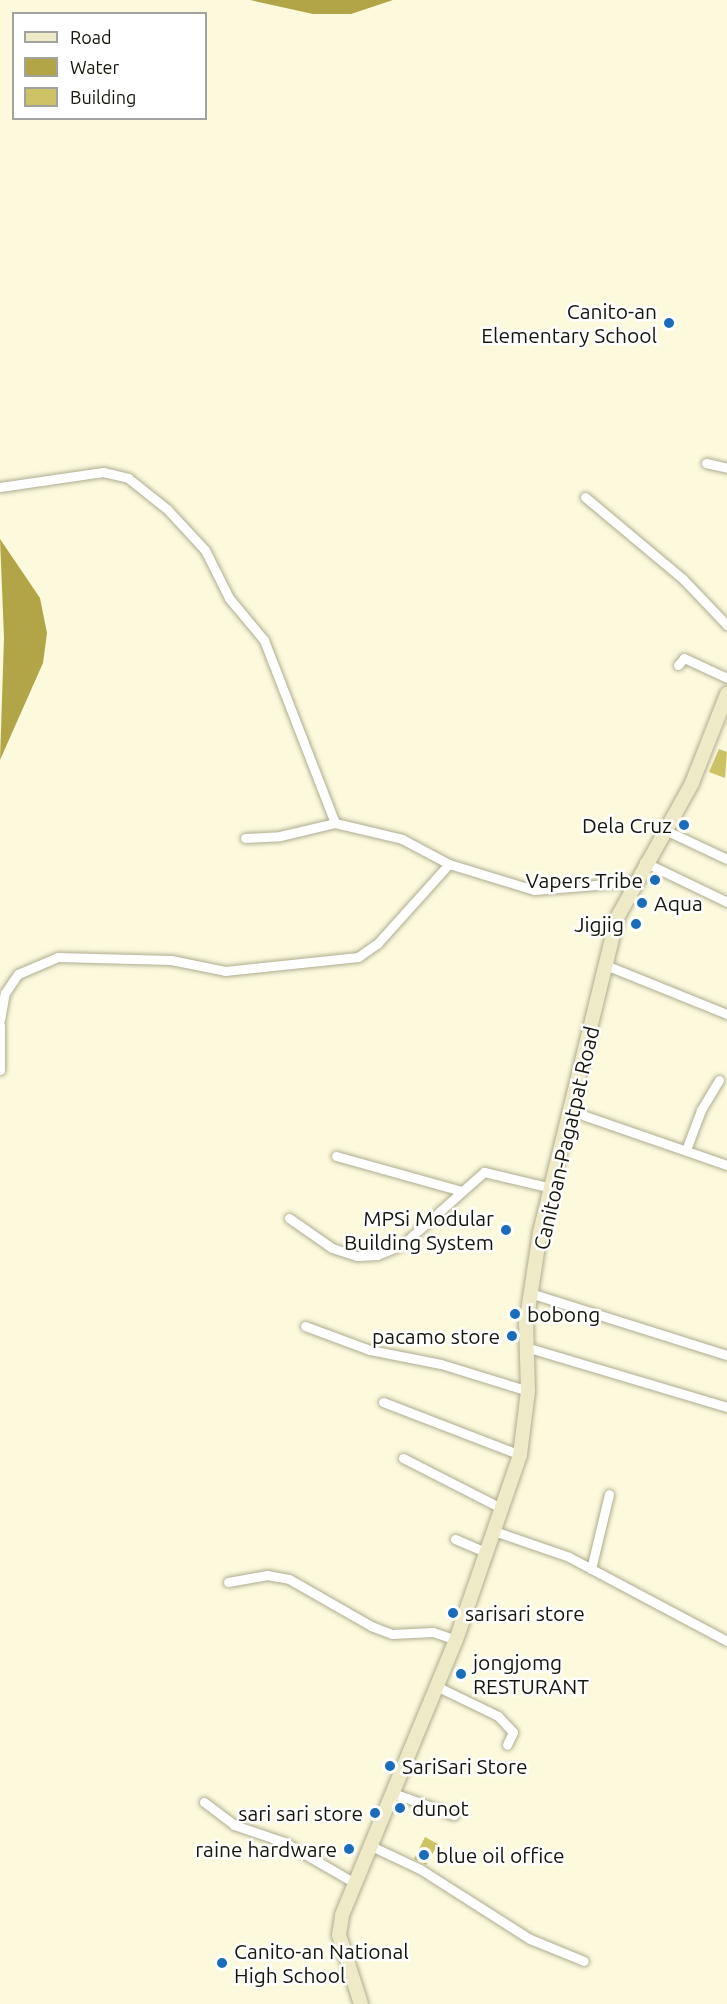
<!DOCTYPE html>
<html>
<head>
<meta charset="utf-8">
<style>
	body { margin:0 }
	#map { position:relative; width:727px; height:2004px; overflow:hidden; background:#fcf9dc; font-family:Ubuntu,sans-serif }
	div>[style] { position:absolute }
	.water>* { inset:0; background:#b1a547 }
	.building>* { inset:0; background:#cec266 }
	.roads { filter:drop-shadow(0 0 2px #afac91) drop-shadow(0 0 2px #afac91) }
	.street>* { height:9px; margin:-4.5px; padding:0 4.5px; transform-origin:4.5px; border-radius:4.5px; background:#fff }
	.secondary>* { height:14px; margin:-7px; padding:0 7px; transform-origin:7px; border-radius:7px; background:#eee9c6 }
	.dots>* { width:16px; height:16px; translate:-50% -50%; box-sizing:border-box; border:3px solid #fff; border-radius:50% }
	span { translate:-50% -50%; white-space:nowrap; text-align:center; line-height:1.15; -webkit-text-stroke:5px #fff; paint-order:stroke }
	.poi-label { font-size:21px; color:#17160c }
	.right { translate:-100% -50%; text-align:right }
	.left { translate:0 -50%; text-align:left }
	.street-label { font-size:21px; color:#17160c }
	.legend { position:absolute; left:12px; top:12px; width:195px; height:108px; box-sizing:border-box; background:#fff; border:2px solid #a2a29e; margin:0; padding:8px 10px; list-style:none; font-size:18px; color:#17160c }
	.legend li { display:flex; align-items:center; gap:12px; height:30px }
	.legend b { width:30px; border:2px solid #a2a29e }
</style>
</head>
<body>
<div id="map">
	<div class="water">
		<i style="clip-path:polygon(250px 0,393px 0,351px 14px,313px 14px)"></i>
		<i style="clip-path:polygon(0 539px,40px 598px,47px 633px,43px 663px,0 760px,4px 638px)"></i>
	</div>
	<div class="building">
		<i style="clip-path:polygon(719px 749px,727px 752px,725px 778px,709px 772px)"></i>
		<i style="clip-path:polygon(425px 1837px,438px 1844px,426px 1865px,414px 1859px)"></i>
	</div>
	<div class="roads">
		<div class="street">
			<i style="left:706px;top:463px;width:22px;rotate:13deg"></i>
			<i style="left:0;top:487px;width:104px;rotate:-8.3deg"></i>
			<i style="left:103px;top:472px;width:26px;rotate:13deg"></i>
			<i style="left:128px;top:478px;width:50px;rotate:38.5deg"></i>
			<i style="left:167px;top:509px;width:56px;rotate:47.2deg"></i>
			<i style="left:205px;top:550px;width:54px;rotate:63.4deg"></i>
			<i style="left:229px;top:598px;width:55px;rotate:50.2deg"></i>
			<i style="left:264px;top:640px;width:196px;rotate:68.8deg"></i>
			<i style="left:335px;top:823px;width:69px;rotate:13.4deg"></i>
			<i style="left:402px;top:839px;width:53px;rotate:28deg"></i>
			<i style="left:449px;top:864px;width:89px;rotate:17deg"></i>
			<i style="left:534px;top:890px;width:99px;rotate:-4.6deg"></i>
			<i style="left:585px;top:497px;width:128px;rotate:39.9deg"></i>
			<i style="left:683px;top:579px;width:64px;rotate:46.3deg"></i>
			<i style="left:678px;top:665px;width:9px;rotate:-49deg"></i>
			<i style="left:684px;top:658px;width:47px;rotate:24.9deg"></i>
			<i style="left:665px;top:830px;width:68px;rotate:25.1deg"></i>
			<i style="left:245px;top:838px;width:35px;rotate:-3deg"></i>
			<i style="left:280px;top:836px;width:57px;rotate:-13.3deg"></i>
			<i style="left:644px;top:862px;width:92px;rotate:25.7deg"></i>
			<i style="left:608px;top:966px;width:128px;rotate:22deg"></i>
			<i style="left:0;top:1020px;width:27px;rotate:-80deg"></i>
			<i style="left:5px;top:993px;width:23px;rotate:-56deg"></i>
			<i style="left:18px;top:974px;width:43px;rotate:-23deg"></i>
			<i style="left:58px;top:957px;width:113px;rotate:1.5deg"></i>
			<i style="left:171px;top:960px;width:55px;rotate:11.5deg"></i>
			<i style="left:225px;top:971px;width:134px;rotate:-6deg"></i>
			<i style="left:358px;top:957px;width:24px;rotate:-35deg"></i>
			<i style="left:378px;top:943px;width:106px;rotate:-48.1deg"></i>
			<i style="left:0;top:1025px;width:45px;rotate:90deg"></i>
			<i style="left:571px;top:1111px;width:165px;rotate:19.1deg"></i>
			<i style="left:686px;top:1150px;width:43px;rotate:-69.4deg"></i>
			<i style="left:701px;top:1110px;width:35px;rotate:-59deg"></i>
			<i style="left:336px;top:1156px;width:130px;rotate:15.6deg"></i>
			<i style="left:289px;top:1218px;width:52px;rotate:34.9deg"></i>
			<i style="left:332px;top:1248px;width:26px;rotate:18deg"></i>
			<i style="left:357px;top:1256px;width:20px;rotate:-3deg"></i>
			<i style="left:377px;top:1255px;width:27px;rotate:-22deg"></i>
			<i style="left:402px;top:1245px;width:110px;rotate:-41.7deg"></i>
			<i style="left:484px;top:1172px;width:69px;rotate:13.4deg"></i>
			<i style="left:533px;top:1294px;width:203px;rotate:17.5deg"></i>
			<i style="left:305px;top:1326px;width:69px;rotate:20.3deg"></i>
			<i style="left:370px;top:1350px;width:72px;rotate:11.2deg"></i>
			<i style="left:441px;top:1364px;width:91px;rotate:17.2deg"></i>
			<i style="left:529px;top:1348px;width:207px;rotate:16.6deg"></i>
			<i style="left:383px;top:1402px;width:147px;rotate:21.1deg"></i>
			<i style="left:403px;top:1458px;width:110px;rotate:27deg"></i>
			<i style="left:494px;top:1531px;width:79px;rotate:19.1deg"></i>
			<i style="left:569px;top:1557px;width:179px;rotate:28deg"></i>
			<i style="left:455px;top:1539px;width:34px;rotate:23deg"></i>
			<i style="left:591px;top:1569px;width:77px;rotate:-76.5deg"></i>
			<i style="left:228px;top:1582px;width:40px;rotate:-10deg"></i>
			<i style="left:267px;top:1575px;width:22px;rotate:10deg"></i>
			<i style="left:289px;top:1579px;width:95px;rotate:29.8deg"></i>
			<i style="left:371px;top:1626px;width:22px;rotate:21deg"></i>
			<i style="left:392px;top:1634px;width:41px;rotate:-2.8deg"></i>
			<i style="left:433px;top:1632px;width:24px;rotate:19deg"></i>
			<i style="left:436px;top:1686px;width:69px;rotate:25.8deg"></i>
			<i style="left:498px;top:1716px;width:22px;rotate:47deg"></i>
			<i style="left:513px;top:1732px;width:14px;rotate:115deg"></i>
			<i style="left:390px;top:1792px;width:68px;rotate:19.8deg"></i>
			<i style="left:204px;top:1802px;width:38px;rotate:37deg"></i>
			<i style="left:234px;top:1825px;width:53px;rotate:18.8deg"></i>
			<i style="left:284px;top:1842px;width:80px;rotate:30.1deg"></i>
			<i style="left:369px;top:1845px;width:56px;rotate:25.2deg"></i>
			<i style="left:420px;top:1869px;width:130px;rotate:32.5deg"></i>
			<i style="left:530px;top:1939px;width:58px;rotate:22.2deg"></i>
		</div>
		<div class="secondary">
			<i style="left:361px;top:2004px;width:72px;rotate:-107.7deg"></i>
			<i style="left:339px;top:1935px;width:20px;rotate:-81deg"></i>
			<i style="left:342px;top:1915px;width:298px;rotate:-67.5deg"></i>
			<i style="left:456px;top:1640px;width:196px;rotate:-70.9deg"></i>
			<i style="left:520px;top:1455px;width:64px;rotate:-82.9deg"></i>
			<i style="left:528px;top:1391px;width:67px;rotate:-91.7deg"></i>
			<i style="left:526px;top:1324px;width:93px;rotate:-81.3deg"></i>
			<i style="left:540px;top:1232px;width:323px;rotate:-76.2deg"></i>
			<i style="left:617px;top:918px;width:154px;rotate:-60.9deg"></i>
			<i style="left:692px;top:783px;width:96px;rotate:-68.5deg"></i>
		</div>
	</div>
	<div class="dots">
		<i style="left:669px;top:323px;background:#1a6cba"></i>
		<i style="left:684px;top:825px;background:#1a6cba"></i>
		<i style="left:655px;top:880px;background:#1a6cba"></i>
		<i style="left:642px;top:903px;background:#1a6cba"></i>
		<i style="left:636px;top:924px;background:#1a6cba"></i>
		<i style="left:506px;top:1230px;background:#1a6cba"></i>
		<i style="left:515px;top:1314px;background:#1a6cba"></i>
		<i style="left:512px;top:1336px;background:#1a6cba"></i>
		<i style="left:453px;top:1613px;background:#1a6cba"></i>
		<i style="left:461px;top:1674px;background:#1a6cba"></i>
		<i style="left:390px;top:1766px;background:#1a6cba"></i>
		<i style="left:400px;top:1808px;background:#1a6cba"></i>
		<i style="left:375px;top:1813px;background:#1a6cba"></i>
		<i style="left:349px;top:1849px;background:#1a6cba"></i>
		<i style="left:424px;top:1855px;background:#1a6cba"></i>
		<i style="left:222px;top:1963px;background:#1a6cba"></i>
	</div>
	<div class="poi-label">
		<span class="right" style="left:657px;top:323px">Canito-an<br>Elementary School</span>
		<span class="right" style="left:672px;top:825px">Dela Cruz</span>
		<span class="right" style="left:643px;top:880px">Vapers Tribe</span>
		<span class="left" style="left:654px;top:903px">Aqua</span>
		<span class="right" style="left:624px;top:924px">Jigjig</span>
		<span class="right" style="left:494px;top:1230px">MPSi Modular<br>Building System</span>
		<span class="left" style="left:527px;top:1314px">bobong</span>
		<span class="right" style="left:500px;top:1336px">pacamo store</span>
		<span class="left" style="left:465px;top:1613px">sarisari store</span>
		<span class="left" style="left:473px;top:1674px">jongjomg<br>RESTURANT</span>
		<span class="left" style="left:402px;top:1766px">SariSari Store</span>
		<span class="left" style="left:412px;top:1808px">dunot</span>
		<span class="right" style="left:363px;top:1813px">sari sari store</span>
		<span class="right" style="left:337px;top:1849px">raine hardware</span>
		<span class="left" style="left:436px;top:1855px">blue oil office</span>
		<span class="left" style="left:234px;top:1963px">Canito-an National<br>High School</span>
	</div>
	<div class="street-label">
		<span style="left:566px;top:1138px;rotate:-77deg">Canitoan-Pagatpat Road</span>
	</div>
	<ul class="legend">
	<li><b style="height:8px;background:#eee9c6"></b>Road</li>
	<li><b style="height:16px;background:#b1a547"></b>Water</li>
	<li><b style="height:16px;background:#cec266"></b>Building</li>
	</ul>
</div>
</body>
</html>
